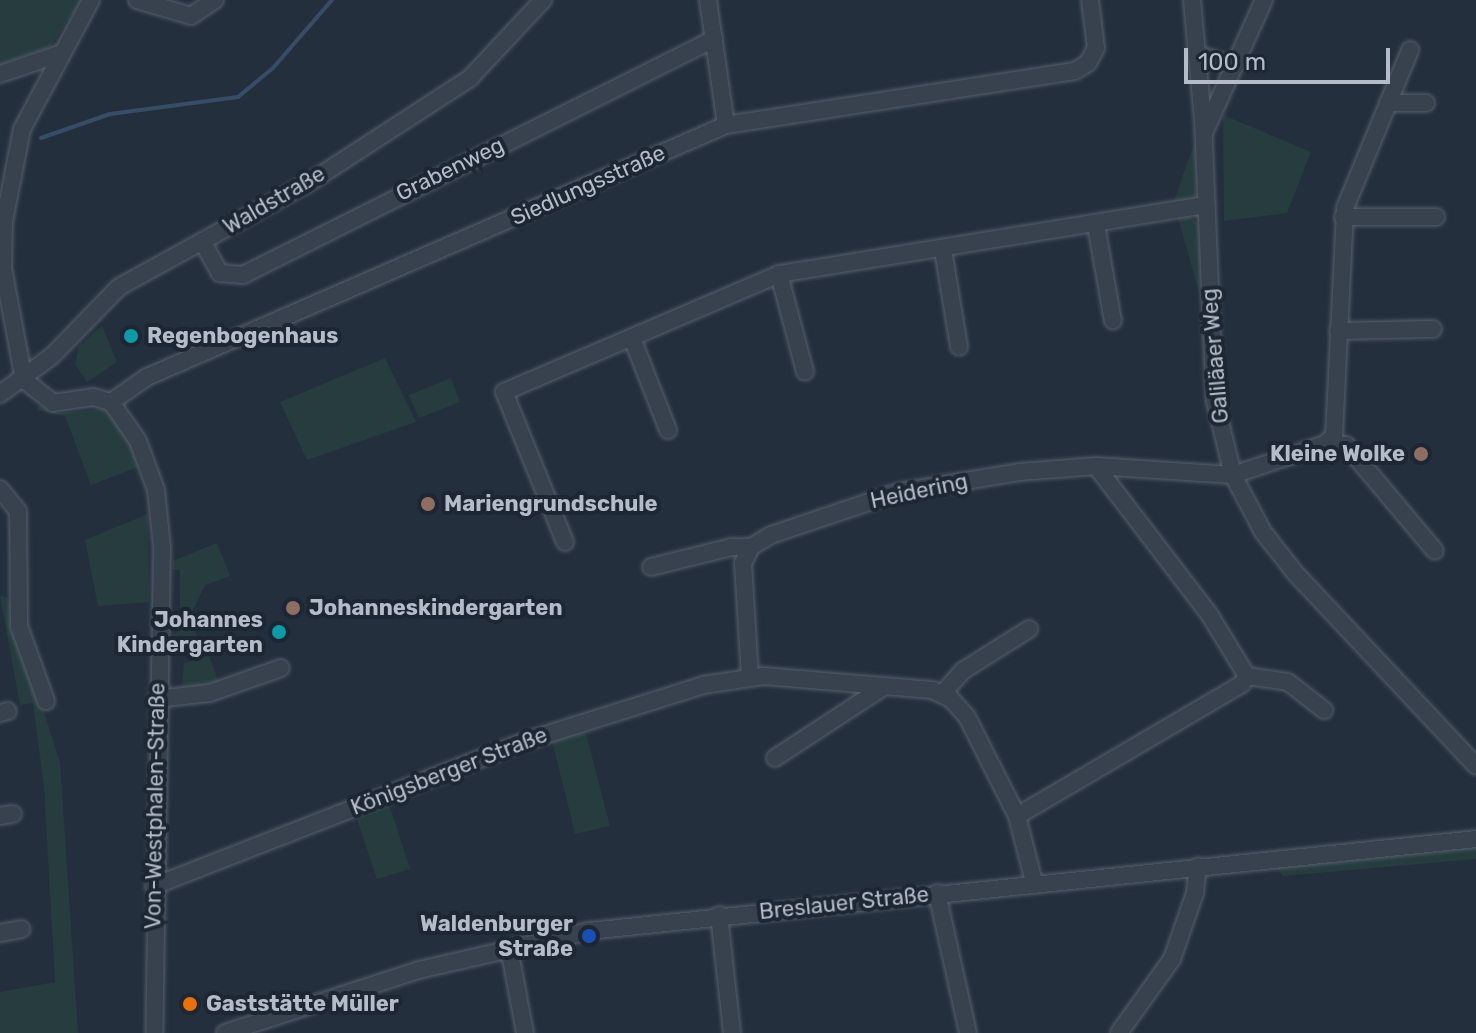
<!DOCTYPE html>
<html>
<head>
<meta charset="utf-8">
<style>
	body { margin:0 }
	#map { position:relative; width:1476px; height:1033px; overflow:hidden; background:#242f3e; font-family:Rubik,sans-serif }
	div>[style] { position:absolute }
	.green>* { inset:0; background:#263c3f }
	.stream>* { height:4px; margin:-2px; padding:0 2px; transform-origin:2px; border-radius:2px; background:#394c67 }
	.roads { filter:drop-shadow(0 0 2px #565f6c) drop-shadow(0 0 2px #565f6c) }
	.minor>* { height:16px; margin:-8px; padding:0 8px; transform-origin:8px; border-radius:8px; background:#38414e }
	.dots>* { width:22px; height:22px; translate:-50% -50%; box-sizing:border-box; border:4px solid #1d2633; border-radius:50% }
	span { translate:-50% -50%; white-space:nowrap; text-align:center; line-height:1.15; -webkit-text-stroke:8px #1d2633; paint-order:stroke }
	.street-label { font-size:22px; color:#b4bcc9 }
	.poi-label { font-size:22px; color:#b4bcc9; font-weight:700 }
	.left { translate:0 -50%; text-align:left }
	.right { translate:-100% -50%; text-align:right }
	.scale { position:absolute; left:1184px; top:48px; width:206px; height:36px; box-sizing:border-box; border:4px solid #b4bcc9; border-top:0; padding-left:10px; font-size:24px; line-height:28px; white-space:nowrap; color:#b4bcc9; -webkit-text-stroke:6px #1d2633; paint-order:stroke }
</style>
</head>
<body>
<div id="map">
	<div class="green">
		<i style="clip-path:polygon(0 0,82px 0,50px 47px,0 64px)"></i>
		<i style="clip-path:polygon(1223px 115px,1311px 152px,1287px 213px,1224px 221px)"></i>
		<i style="clip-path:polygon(1196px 138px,1197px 194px,1193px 200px,1173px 204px)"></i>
		<i style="clip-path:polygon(1191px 217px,1199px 224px,1202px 303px,1178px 218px)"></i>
		<i style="clip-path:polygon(102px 326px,117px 362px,87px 382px,75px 364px,79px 346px)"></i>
		<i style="clip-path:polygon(385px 358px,416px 422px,307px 460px,280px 402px)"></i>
		<i style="clip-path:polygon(451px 378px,460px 402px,419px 418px,409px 395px)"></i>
		<i style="clip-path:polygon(39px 405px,59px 413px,104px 409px,120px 422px,138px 456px,138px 467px,91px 485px,65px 416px,37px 410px)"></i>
		<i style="clip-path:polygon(148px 514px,149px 602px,98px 606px,85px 540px)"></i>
		<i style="clip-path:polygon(217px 543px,230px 576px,205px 585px,188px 620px,197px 636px,171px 636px,180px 630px,180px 570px,173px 569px,173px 561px)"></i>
		<i style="clip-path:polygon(0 596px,7px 597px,60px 762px,78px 1033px,0 1033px,0 992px,55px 982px,44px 787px,33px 703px,20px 705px)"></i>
		<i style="clip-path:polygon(209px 656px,219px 682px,182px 689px,184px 663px)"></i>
		<i style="clip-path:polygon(584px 726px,610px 826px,575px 834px,551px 737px)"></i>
		<i style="clip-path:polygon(388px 801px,410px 869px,377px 879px,355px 813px)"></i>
		<i style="clip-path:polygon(1476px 846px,1476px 859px,1283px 876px,1276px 867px)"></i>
	</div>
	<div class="stream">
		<i style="left:41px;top:138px;width:73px;rotate:-19.2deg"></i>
		<i style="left:110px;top:114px;width:129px;rotate:-7.6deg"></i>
		<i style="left:238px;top:97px;width:45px;rotate:-39.6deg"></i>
		<i style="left:273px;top:68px;width:90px;rotate:-49.1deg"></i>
	</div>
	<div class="roads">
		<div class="minor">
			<i style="left:91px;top:0;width:146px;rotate:118.1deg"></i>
			<i style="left:22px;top:129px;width:95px;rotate:101deg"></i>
			<i style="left:4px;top:222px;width:46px;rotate:91.2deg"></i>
			<i style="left:3px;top:268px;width:114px;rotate:79.4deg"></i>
			<i style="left:24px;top:380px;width:37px;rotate:38deg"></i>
			<i style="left:53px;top:403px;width:40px;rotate:-8.5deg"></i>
			<i style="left:93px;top:397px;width:19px;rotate:16deg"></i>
			<i style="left:111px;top:402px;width:47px;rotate:55.3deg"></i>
			<i style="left:138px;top:441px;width:52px;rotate:69.8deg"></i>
			<i style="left:156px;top:490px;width:57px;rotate:84deg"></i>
			<i style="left:162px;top:547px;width:486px;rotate:90.9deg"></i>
			<i style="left:137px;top:0;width:56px;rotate:16.5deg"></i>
			<i style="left:191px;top:16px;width:29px;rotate:-34deg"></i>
			<i style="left:708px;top:0;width:126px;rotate:81.8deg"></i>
			<i style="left:1192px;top:0;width:121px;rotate:84.8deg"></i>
			<i style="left:1203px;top:120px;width:281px;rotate:87.6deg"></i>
			<i style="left:1215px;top:401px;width:76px;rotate:76.3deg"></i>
			<i style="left:1233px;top:475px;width:64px;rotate:62.2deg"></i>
			<i style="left:1263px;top:532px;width:53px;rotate:51.8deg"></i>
			<i style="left:1296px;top:574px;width:263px;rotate:46.8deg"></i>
			<i style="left:1199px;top:55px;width:38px;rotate:17deg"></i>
			<i style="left:0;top:74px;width:62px;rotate:-18.7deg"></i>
			<i style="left:1388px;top:103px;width:38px"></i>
			<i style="left:1205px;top:131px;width:144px;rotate:-65.8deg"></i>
			<i style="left:1343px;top:217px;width:93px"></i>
			<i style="left:1096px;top:225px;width:97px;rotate:80deg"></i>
			<i style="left:202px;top:241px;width:37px;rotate:61deg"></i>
			<i style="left:220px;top:273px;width:23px;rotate:5deg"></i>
			<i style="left:243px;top:275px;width:527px;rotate:-26.61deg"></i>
			<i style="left:943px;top:250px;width:98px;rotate:80.6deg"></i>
			<i style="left:779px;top:274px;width:101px;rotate:75.1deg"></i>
			<i style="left:1338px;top:331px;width:95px;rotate:-1.2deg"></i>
			<i style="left:632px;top:338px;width:99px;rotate:68.6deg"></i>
			<i style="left:0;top:394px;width:64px;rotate:-36.2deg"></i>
			<i style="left:52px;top:356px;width:96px;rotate:-45.8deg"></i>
			<i style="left:119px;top:287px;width:218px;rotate:-28.8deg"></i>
			<i style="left:310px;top:182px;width:191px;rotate:-33deg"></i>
			<i style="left:470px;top:78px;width:107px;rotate:-46.9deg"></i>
			<i style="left:111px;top:402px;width:44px;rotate:-34.8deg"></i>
			<i style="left:147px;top:377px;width:631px;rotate:-23.52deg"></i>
			<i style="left:726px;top:125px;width:353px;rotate:-8.8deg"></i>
			<i style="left:1075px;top:71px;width:15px;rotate:-32deg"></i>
			<i style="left:1088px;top:63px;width:17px;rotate:-62deg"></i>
			<i style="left:1096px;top:48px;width:48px;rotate:-97.1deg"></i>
			<i style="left:1325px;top:444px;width:21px;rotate:3deg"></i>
			<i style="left:1346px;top:445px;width:138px;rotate:50deg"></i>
			<i style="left:0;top:489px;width:28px;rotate:51deg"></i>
			<i style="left:18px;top:511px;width:115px;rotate:89.5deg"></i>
			<i style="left:19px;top:626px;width:80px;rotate:70.2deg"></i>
			<i style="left:565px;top:542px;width:162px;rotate:-112.1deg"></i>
			<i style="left:504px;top:392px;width:299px;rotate:-23.2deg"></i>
			<i style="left:779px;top:274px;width:433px;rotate:-9.2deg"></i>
			<i style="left:651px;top:567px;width:82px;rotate:-14deg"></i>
			<i style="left:731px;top:547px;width:20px"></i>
			<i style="left:1247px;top:676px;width:41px;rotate:8.3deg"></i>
			<i style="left:1288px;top:682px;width:46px;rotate:37.9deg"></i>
			<i style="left:750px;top:677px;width:114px;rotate:-93.5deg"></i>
			<i style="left:743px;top:563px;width:18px;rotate:-63deg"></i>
			<i style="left:751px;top:547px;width:23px;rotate:-31deg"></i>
			<i style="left:771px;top:535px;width:135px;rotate:-18.6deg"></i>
			<i style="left:899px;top:492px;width:123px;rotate:-9.4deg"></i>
			<i style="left:1020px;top:472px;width:76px;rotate:-4.5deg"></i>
			<i style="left:1096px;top:466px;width:137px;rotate:3.8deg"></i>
			<i style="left:1233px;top:475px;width:97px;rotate:-18.6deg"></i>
			<i style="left:1325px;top:444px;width:12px;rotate:-42deg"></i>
			<i style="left:1334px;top:436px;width:228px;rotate:-87.2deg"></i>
			<i style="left:1345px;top:208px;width:171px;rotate:-67.6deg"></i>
			<i style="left:943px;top:693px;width:31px;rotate:-48deg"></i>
			<i style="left:964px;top:670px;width:77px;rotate:-32.2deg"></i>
			<i style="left:157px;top:699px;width:53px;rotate:-6.5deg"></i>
			<i style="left:210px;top:693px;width:75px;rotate:-19.4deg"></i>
			<i style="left:0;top:713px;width:8px;rotate:-14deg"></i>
			<i style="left:775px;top:758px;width:131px;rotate:-33.2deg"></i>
			<i style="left:0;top:816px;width:13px;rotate:-9deg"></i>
			<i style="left:1017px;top:816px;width:261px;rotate:-30.4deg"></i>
			<i style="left:1242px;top:684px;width:9px;rotate:-58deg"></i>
			<i style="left:1247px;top:676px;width:73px;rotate:-121.5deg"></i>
			<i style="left:1209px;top:614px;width:186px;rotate:-127.4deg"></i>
			<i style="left:154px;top:886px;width:402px;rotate:-21.3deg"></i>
			<i style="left:529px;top:740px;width:182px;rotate:-17.5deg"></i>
			<i style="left:703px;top:685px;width:61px;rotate:-8.5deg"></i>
			<i style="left:763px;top:676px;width:170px;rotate:4.7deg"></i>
			<i style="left:932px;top:690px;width:21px;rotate:25deg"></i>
			<i style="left:951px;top:699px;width:24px;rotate:48deg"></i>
			<i style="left:967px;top:717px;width:111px;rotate:63.2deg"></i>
			<i style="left:1017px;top:816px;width:68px;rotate:75.6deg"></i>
			<i style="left:937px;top:893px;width:143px;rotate:77.5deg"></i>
			<i style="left:719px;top:915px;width:119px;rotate:83.7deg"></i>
			<i style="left:0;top:933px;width:22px;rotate:-10deg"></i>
			<i style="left:509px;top:948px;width:86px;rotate:79.3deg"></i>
			<i style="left:225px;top:1033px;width:204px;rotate:-18deg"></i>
			<i style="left:419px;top:970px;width:174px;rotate:-12.9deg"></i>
			<i style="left:589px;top:931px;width:892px;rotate:-5.92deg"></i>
			<i style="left:1119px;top:1033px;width:91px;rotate:-54.4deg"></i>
			<i style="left:1172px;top:959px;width:70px;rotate:-70.8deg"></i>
			<i style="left:1195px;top:893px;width:27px;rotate:-84deg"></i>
		</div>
	</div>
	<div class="dots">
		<i style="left:131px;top:336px;background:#0f9aa8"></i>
		<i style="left:1421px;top:454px;background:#8d6e63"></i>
		<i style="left:428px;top:504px;background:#8d6e63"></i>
		<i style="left:293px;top:608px;background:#8d6e63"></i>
		<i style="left:279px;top:632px;background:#0f9aa8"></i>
		<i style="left:589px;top:936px;background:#1a4fb4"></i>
		<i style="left:190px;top:1004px;background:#e8710a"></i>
	</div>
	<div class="street-label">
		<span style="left:450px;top:169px;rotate:-26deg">Grabenweg</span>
		<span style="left:588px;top:185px;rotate:-24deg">Siedlungsstraße</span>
		<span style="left:274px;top:200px;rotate:-30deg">Waldstraße</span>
		<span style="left:1215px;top:356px;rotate:-95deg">Galiläaer Weg</span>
		<span style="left:919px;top:491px;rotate:-12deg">Heidering</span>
		<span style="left:449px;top:771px;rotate:-21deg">Königsberger Straße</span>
		<span style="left:155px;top:806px;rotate:-89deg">Von-Westphalen-Straße</span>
		<span style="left:844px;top:903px;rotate:-6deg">Breslauer Straße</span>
	</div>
	<div class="poi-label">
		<span class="left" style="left:147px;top:336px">Regenbogenhaus</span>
		<span class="right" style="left:1405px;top:454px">Kleine Wolke</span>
		<span class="left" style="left:444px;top:504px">Mariengrundschule</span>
		<span class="left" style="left:309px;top:608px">Johanneskindergarten</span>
		<span class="right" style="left:263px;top:632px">Johannes<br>Kindergarten</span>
		<span class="right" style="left:573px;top:936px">Waldenburger<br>Straße</span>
		<span class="left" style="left:206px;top:1004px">Gaststätte Müller</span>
	</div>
	<div class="scale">100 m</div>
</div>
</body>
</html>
